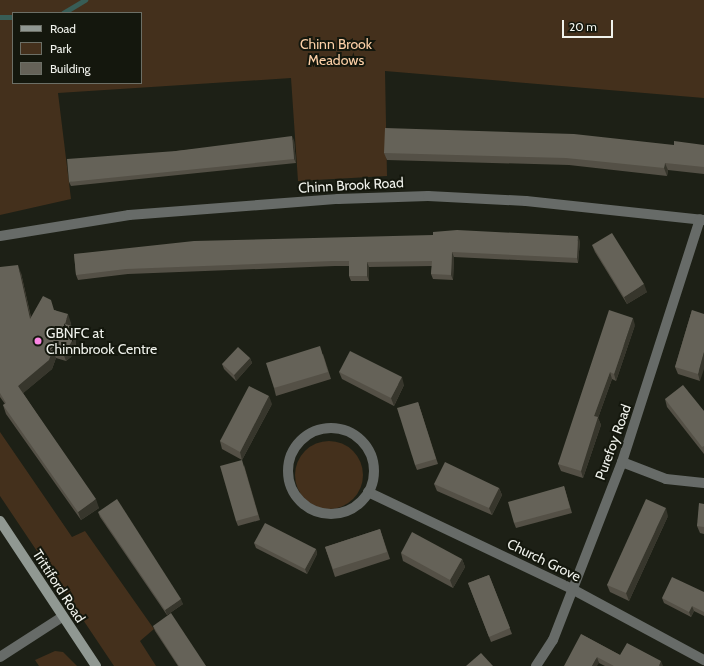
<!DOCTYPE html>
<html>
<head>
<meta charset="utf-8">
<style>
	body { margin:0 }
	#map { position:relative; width:704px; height:666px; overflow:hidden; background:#1d2016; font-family:Cabin,sans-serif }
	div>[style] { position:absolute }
	.green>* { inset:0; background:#44301c }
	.round { border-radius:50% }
	.stream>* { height:5px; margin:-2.5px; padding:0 2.5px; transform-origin:2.5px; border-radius:2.5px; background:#385d56 }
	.street>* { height:10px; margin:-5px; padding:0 5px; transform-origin:5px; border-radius:5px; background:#676b68 }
	.street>.ring { margin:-5px; padding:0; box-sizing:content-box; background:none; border:10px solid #676b68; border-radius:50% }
	.secondary>* { height:10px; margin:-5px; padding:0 5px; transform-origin:5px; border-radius:5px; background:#909892 }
	.wall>* { inset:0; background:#545046 }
	.shaded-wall>* { inset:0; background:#37362c }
	.building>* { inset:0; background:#656258 }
	.dots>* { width:11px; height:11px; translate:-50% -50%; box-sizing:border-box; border:2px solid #14170d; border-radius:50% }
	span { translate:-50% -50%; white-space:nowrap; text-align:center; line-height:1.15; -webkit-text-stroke:4px #14170d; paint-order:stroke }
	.park-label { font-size:14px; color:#fdd0a7 }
	.street-label { font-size:14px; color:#f0f2ec }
	.poi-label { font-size:14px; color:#f0f2ec }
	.left { translate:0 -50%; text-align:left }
	.legend { position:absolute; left:12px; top:12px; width:130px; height:72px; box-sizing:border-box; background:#14170d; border:1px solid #6c6f66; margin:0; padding:5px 7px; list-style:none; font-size:12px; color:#f0f2ec }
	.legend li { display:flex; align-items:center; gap:8px; height:20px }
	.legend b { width:20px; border:1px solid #6c6f66 }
	.scale { position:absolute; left:562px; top:20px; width:51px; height:18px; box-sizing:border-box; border:2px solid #f0f2ec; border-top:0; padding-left:5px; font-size:12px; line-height:14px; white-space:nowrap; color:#f0f2ec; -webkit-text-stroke:3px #14170d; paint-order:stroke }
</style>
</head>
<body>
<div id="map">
	<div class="green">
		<i style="clip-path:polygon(evenodd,0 0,704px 0,704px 98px,385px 71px,387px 176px,298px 181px,291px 78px,58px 93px,71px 199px,0 215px,0 0,13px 13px,141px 13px,141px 83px,13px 83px,13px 13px)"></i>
		<i style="clip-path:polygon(0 432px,72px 537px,85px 531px,154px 629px,140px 641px,156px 666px,114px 666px,0 496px)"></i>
		<i class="round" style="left:295px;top:441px;width:68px;height:68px"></i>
		<i style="clip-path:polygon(55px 651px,63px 652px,77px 666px,39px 666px,35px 660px)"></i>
	</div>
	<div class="stream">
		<i style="left:63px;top:13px;width:26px;rotate:-31deg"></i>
		<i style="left:0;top:17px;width:13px"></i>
	</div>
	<div class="street">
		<i style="left:0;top:236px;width:131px;rotate:-9.2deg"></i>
		<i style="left:129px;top:215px;width:210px;rotate:-4.4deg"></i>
		<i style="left:338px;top:199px;width:90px;rotate:-1.9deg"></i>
		<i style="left:428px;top:196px;width:98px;rotate:2.9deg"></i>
		<i style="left:526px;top:201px;width:179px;rotate:6.1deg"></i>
		<i class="ring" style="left:288px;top:428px;width:76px;height:76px"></i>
		<i style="left:622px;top:462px;width:47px;rotate:21.1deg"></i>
		<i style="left:666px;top:479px;width:38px;rotate:6deg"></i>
		<i style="left:368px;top:492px;width:226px;rotate:25.4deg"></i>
		<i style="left:572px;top:589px;width:150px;rotate:28.3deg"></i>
		<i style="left:0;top:657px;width:74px;rotate:-32.8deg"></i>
		<i style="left:536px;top:666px;width:31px;rotate:-57deg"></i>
		<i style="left:553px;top:640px;width:191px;rotate:-68.8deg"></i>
		<i style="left:622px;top:462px;width:255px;rotate:-72.2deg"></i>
	</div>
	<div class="secondary">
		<i style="left:0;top:521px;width:174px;rotate:56.5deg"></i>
	</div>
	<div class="wall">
		<i style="clip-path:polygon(294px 140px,296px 163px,71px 186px,69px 182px,176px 151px)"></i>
		<i style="clip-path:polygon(674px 145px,704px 145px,704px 174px,668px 170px,667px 176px,569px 165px,387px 160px,384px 153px)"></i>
		<i style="clip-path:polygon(580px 241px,578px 263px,454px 257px,453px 280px,433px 279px,431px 274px,432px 266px,369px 267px,369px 281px,351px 281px,349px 276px,349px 266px,335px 266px,128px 274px,78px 280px,76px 275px,74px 254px)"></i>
		<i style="clip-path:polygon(592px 245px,647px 292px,627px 304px,595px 252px)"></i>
		<i style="clip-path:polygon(0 267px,21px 273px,31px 317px,55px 310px,71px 323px,70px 326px,75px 335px,76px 347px,71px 357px,66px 361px,56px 358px,52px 369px,23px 393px,99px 508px,81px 520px,6px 414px,3px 405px,5px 404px,0 397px)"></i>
		<i style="clip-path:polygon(692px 310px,700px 381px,678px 374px,675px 367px)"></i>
		<i style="clip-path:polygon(635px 325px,616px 381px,612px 379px,598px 418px,601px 425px,583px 478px,561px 471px,558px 464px)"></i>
		<i style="clip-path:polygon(323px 354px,331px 379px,276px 396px,274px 388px)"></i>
		<i style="clip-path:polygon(250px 358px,252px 363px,236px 381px,224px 369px,222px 364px)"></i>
		<i style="clip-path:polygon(339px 372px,404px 385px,394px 406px,342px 379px)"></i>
		<i style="clip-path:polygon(665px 399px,704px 411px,704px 454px,667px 407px)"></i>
		<i style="clip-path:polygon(418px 402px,438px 464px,417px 470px,415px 465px)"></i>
		<i style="clip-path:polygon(272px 404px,242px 460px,222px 449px,220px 441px)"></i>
		<i style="clip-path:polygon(244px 465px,260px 520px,238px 526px,236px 521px)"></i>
		<i style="clip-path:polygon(434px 484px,499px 488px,502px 495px,492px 515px,437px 491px)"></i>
		<i style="clip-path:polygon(564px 486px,572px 513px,516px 528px,514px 523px)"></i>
		<i style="clip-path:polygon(704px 504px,704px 534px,700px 533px,697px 526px)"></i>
		<i style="clip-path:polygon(98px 512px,183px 604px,167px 615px,100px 517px)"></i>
		<i style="clip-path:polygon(668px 516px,629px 601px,610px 592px,607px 585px)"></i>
		<i style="clip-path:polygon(380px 529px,390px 559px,335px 577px,325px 547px)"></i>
		<i style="clip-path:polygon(254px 543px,316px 549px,317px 554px,307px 574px,256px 548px)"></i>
		<i style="clip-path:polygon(401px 553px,462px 559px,465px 567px,453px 588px,403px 561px)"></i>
		<i style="clip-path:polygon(489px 575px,512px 634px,491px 642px,468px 583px)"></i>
		<i style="clip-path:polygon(704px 592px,704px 616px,694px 611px,691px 617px,664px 603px,662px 598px)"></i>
		<i style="clip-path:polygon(153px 626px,206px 666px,178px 666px,155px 631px)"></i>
		<i style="clip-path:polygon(581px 634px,620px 655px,663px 666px,605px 666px,599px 663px)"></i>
	</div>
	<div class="shaded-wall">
		<i style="clip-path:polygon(292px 136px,294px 140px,296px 163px,294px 159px)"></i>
		<i style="clip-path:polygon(665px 163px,668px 170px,667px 176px,664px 168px)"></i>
		<i style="clip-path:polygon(578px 236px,580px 241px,578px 263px,577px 258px)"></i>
		<i style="clip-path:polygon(452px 252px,454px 257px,453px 280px,451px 275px)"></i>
		<i style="clip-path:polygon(367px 262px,369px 267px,369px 281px,367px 276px)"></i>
		<i style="clip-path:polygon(18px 265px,21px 273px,33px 327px,30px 319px)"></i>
		<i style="clip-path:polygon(644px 284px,647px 292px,627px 304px,624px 297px)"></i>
		<i style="clip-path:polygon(68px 314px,71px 323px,68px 332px,65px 324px)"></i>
		<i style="clip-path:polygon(633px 318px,635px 325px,616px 381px,614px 374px)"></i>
		<i style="clip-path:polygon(72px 326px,75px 335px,76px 347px,71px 357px,66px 361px,63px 353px)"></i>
		<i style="clip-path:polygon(53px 349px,56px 358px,52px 369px,21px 395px,18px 386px)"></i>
		<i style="clip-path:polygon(704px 352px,704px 369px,700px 381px,698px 374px)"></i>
		<i style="clip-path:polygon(250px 358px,252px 363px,236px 381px,234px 375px)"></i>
		<i style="clip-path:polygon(610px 372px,612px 379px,598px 418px,601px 425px,583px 478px,581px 471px,594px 416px)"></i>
		<i style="clip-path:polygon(402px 377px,404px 385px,394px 406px,391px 398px)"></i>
		<i style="clip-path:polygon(269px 396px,272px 404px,242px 460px,240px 452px)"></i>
		<i style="clip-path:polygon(499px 488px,502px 495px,492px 515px,489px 508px)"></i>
		<i style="clip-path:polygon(96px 499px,99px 508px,81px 520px,78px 512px)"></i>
		<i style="clip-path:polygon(666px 508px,668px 516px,629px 601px,626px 593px)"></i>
		<i style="clip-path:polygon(316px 549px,317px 554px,307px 574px,305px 569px)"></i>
		<i style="clip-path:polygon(462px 559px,465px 567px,453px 588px,450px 580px)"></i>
		<i style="clip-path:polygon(181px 599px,183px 604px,167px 615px,165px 610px)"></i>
		<i style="clip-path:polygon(692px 606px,694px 611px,691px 617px,689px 612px)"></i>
		<i style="clip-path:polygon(597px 657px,599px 663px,597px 666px,592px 666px)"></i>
		<i style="clip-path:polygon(661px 661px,663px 666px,659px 666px)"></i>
	</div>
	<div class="building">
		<i style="clip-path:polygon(385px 128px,574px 134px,674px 145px,674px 141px,704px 145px,704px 167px,665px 163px,664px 168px,566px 158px,384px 153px)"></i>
		<i style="clip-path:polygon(292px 136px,294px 159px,69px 182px,67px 159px,176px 151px)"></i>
		<i style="clip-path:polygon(457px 230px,578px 236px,577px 258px,452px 252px,451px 275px,431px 274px,432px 261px,367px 262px,367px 276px,349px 276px,349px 261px,333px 261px,126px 269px,76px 275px,74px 254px,194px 241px,433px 235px,433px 232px)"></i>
		<i style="clip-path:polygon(612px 233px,644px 284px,624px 297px,592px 245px)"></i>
		<i style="clip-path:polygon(18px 265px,30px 319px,43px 296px,51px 300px,54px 310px,68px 314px,65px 324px,72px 326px,73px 339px,68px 348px,63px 353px,53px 349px,49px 360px,18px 386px,96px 499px,78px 512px,3px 405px,6px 403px,0 393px,0 267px)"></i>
		<i style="clip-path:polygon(609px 310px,633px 318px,614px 374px,610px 372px,594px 416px,598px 417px,581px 471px,558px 464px)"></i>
		<i style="clip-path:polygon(692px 310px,704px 314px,704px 352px,698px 374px,675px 367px)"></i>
		<i style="clip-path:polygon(320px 346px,328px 372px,274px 388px,266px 363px)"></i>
		<i style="clip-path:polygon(238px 347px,250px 358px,234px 375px,222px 364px)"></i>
		<i style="clip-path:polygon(350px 351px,402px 377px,391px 398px,339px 372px)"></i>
		<i style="clip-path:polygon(683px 385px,704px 411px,704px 446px,702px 447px,665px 399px)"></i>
		<i style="clip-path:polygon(249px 386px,269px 396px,240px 452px,220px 441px)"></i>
		<i style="clip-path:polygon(418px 402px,436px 459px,415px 465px,397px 408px)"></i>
		<i style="clip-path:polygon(242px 460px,258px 515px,236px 521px,220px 466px)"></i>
		<i style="clip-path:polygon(445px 462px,499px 488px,489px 508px,434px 484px)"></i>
		<i style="clip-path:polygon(564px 486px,570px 508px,514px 523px,508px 502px)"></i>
		<i style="clip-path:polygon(117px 499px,181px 599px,165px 610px,98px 512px)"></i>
		<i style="clip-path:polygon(646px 499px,666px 508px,626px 593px,607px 585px)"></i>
		<i style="clip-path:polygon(699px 503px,704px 504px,704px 527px,697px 526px)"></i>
		<i style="clip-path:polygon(265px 523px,316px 549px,305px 569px,254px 543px)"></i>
		<i style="clip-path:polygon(380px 529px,387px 552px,333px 569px,325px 547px)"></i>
		<i style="clip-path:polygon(412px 532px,462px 559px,450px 580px,401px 553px)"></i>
		<i style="clip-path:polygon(489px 575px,510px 628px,489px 637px,468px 583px)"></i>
		<i style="clip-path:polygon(672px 577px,704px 592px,704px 612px,692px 606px,689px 612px,662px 598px)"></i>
		<i style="clip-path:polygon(171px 613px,206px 666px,179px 666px,153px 626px)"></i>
		<i style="clip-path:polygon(581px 634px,620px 655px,627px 643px,661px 661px,659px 666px,614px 666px,597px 657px,592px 666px,564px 666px)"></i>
		<i style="clip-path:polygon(481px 653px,493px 666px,466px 666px)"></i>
	</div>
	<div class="dots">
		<i style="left:38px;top:341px;background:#fc86e4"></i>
	</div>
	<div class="park-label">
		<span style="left:336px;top:52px">Chinn Brook<br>Meadows</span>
	</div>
	<div class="street-label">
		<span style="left:351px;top:185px;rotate:-3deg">Chinn Brook Road</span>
		<span style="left:613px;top:442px;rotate:-70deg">Purefoy Road</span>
		<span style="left:544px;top:560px;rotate:26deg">Church Grove</span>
		<span style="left:59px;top:586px;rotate:57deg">Trittiford Road</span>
	</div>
	<div class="poi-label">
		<span class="left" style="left:46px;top:341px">GBNFC at<br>Chinnbrook Centre</span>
	</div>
	<ul class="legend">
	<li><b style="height:5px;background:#909892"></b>Road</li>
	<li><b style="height:11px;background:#44301c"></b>Park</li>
	<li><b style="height:11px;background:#656258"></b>Building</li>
	</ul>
	<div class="scale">20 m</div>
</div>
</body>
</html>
